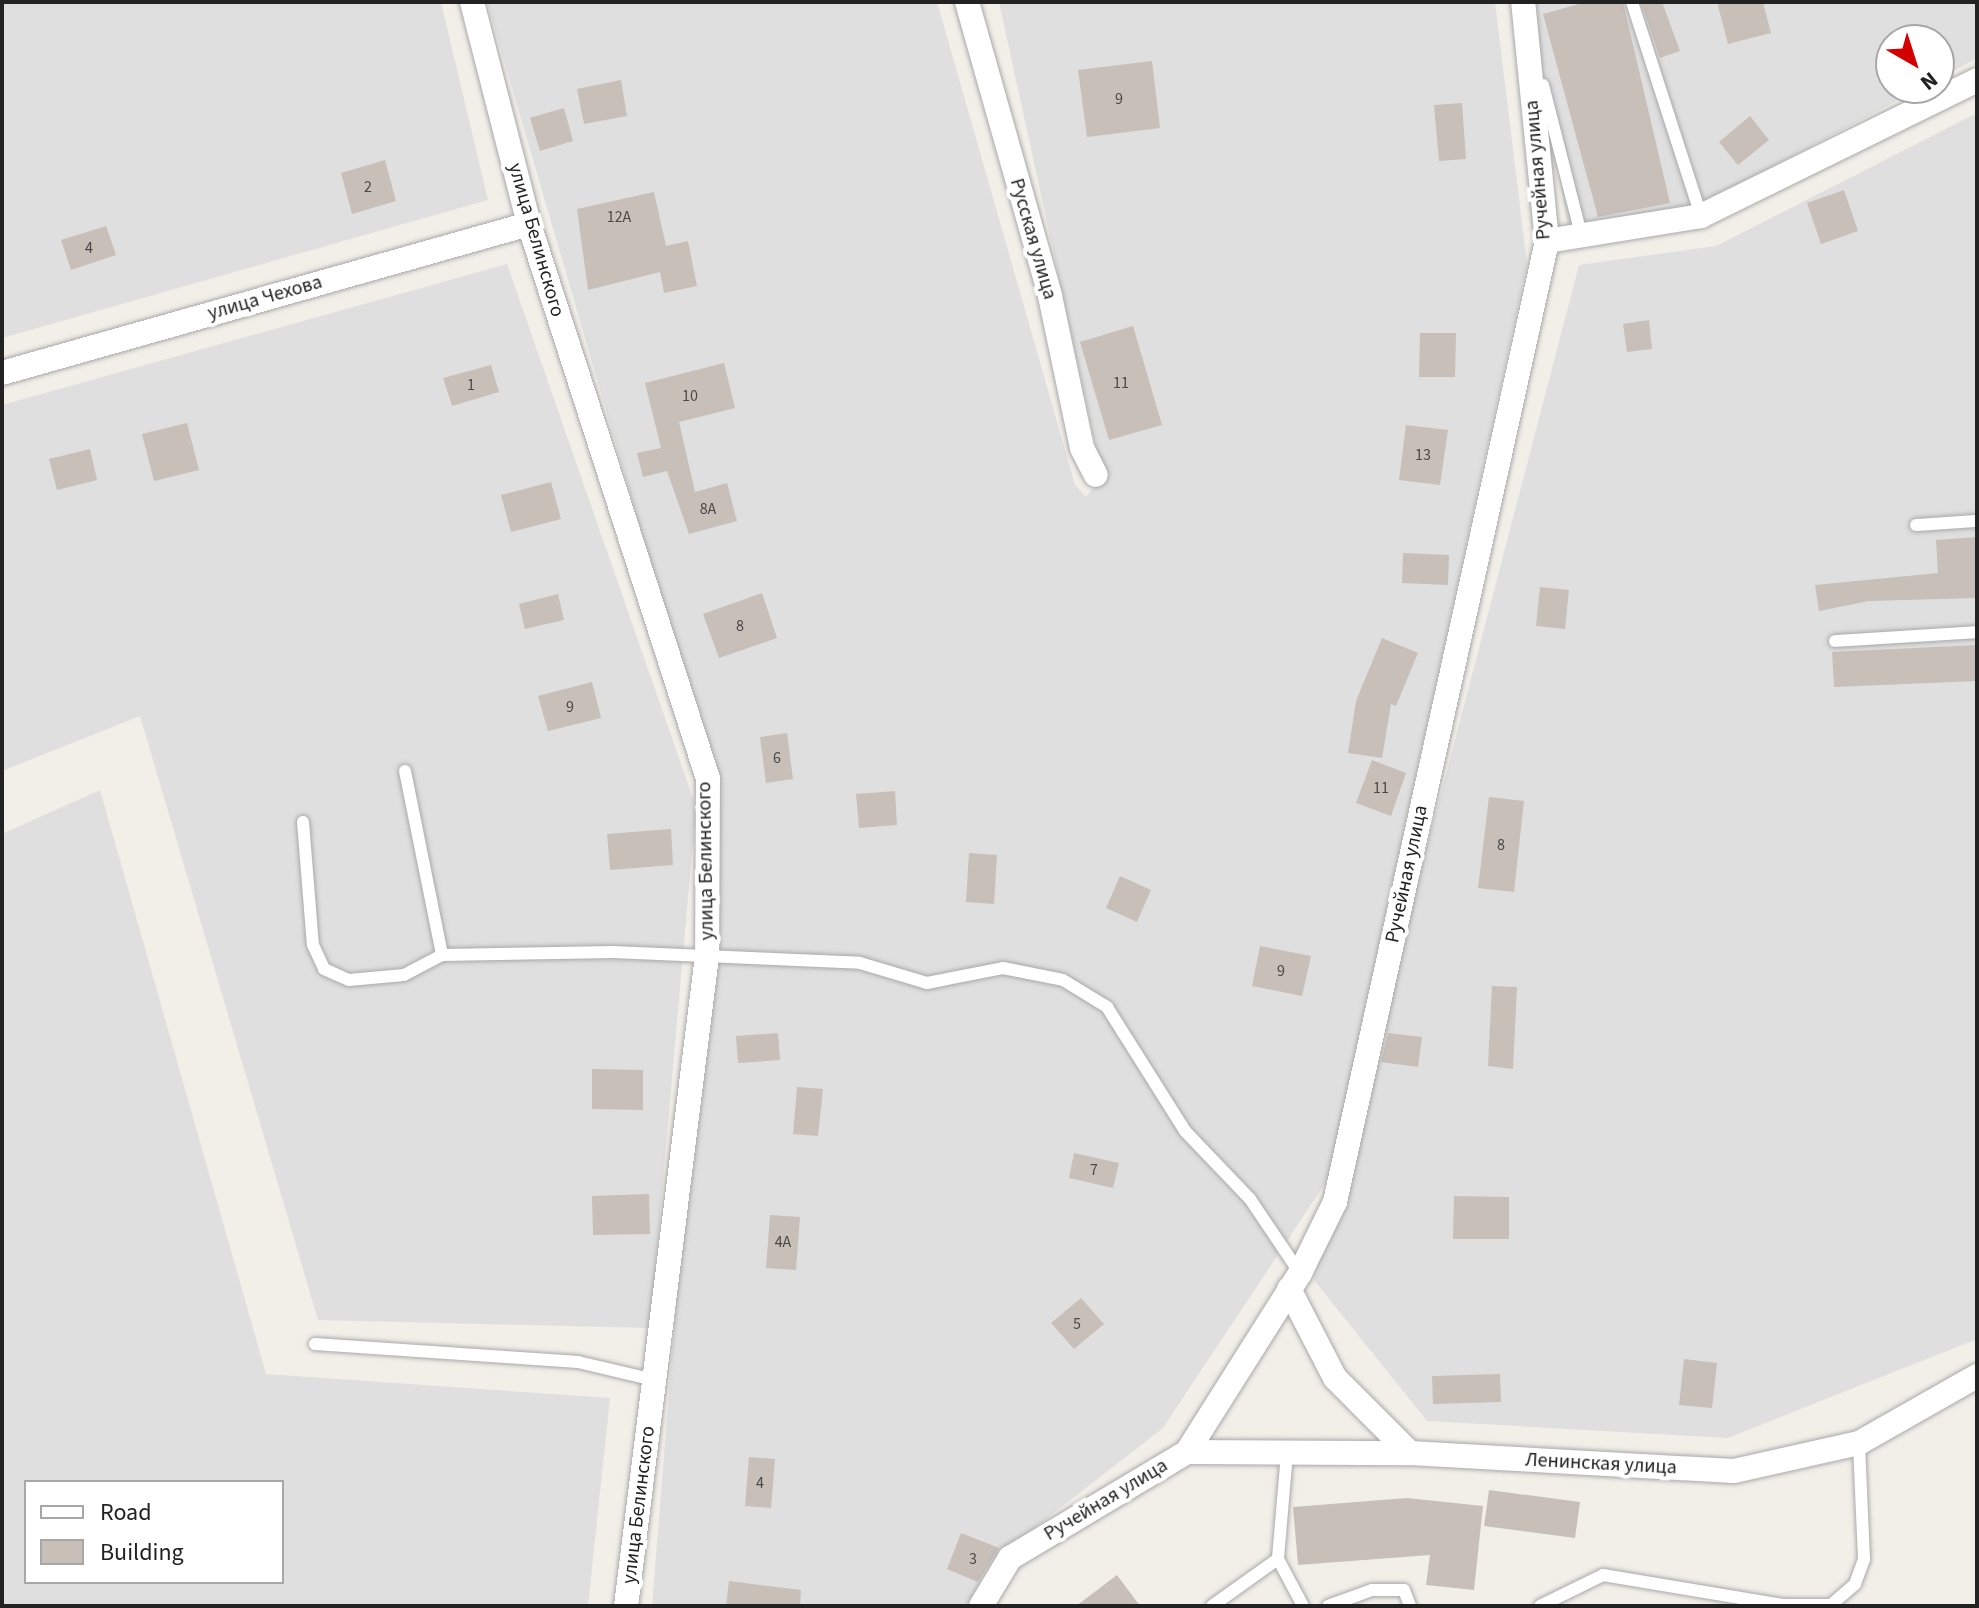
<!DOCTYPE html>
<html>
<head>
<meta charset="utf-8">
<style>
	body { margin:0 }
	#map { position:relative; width:1979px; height:1608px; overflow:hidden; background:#f2efe9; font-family:"Source Sans 3",sans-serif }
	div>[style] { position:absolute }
	.residential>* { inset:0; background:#e0dfdf }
	.building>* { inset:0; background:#c7bfb8 }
	.roads { filter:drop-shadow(0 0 2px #a9a9a9) drop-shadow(0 0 2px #a9a9a9) }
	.service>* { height:12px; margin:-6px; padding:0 6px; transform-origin:6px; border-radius:6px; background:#fff }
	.minor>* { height:24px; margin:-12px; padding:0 12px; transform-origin:12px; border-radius:12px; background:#fff }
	span { translate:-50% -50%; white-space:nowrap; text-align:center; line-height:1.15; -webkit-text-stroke:8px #fff; paint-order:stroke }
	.number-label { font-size:16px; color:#4b4948 }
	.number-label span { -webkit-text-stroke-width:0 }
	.street-label { font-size:20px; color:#222 }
	.frame { position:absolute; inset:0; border:4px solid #222; pointer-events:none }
	.legend { position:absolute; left:24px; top:1480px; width:260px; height:104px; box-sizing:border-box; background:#fff; border:2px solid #a7a7a7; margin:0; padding:10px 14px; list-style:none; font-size:24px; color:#222 }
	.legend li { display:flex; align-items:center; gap:16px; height:40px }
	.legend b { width:40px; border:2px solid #a7a7a7 }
	.north { position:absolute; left:1875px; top:24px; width:80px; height:80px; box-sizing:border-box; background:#fff; border:2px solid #a7a7a7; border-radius:50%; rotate:141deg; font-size:22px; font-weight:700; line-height:32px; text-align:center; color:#222 }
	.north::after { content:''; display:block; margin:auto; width:28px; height:36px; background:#d40000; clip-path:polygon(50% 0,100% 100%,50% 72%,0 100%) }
</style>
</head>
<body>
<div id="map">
	<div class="residential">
		<i style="clip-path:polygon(2px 2px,441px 2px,488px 200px,2px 338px)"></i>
		<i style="clip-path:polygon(487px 2px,937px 2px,1075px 485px,1086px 497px,1102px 475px,999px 2px,1495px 2px,1527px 264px,1328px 1179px,1163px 1428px,1014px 1544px,976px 1606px,652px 1606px,717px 791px)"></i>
		<i style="clip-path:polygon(1530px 2px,1977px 2px,1977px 58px,1939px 79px,1939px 40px,1891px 40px,1891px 88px,1921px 88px,1702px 204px,1569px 234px)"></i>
		<i style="clip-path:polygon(1977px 113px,1977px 1339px,1728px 1438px,1427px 1421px,1314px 1280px,1579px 265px,1716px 246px)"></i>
		<i style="clip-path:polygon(507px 264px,696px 807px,650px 1328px,318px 1320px,140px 716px,2px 771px,2px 405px)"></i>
		<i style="clip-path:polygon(evenodd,100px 790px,266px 1374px,610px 1398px,588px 1606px,2px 1606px,2px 834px,100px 790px,282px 1482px,282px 1582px,26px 1582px,26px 1482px,282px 1482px)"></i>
	</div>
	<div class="building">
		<i style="clip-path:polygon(1586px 2px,1623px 2px,1670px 203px,1598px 217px,1543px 14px)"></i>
		<i style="clip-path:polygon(1641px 2px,1662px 2px,1680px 51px,1660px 58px)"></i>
		<i style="clip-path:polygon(1717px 2px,1763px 2px,1771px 33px,1728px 44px)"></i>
		<i style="clip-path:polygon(1152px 61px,1160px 128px,1087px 137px,1078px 70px)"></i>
		<i style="clip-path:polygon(621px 80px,627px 116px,584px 124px,577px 89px)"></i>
		<i style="clip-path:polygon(1462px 103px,1466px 159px,1439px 161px,1434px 105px)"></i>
		<i style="clip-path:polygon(564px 108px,573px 141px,540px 151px,530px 118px)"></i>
		<i style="clip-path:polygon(1750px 116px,1769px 140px,1738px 165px,1719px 142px)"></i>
		<i style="clip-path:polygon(385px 160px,396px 201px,352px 214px,341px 173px)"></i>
		<i style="clip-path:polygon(1844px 190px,1858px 231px,1821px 244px,1807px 203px)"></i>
		<i style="clip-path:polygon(654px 192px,666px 246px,688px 241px,697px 286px,664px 293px,660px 272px,588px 290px,577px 209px)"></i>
		<i style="clip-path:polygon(106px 226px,116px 255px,71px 270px,61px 240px)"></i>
		<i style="clip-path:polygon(1649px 320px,1652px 349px,1627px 352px,1623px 324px)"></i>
		<i style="clip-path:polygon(1133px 326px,1162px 425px,1109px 440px,1080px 342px)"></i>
		<i style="clip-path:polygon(1420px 333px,1456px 333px,1455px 377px,1419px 377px)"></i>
		<i style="clip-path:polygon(724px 363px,735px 408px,679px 422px,695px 492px,727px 483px,737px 521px,689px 534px,667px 471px,643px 477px,637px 453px,661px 448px,645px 383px)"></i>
		<i style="clip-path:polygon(491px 365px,499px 392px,452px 406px,443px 378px)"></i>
		<i style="clip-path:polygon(187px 423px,199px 470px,154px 481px,142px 434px)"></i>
		<i style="clip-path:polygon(1406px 425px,1448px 430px,1440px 485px,1399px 480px)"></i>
		<i style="clip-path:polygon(90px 449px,97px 480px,57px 490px,49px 459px)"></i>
		<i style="clip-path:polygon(551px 482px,561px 519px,511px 532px,501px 495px)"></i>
		<i style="clip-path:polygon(1977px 537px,1977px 598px,1869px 601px,1819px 611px,1815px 585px,1938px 573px,1936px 540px)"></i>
		<i style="clip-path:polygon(1403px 553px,1449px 555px,1448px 585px,1402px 583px)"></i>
		<i style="clip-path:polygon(1540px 587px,1569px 590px,1565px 629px,1536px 626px)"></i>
		<i style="clip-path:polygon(762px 593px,777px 638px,719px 658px,703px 614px)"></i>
		<i style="clip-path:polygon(558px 594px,564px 620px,525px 629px,519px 604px)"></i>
		<i style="clip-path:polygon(1382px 638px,1418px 653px,1396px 706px,1391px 704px,1382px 758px,1348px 753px,1356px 701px)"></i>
		<i style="clip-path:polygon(1977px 645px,1977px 681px,1834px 687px,1832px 652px)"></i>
		<i style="clip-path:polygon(592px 682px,601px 718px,548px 731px,538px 696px)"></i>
		<i style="clip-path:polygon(787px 733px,793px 779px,766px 783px,760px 737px)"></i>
		<i style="clip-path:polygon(1372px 760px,1406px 773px,1391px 816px,1356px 803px)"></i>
		<i style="clip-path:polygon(895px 791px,897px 825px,859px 828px,856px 794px)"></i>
		<i style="clip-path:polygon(1489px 797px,1524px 801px,1514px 892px,1478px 888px)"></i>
		<i style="clip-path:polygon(671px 829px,673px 865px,610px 870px,607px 834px)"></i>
		<i style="clip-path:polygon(969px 853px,997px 855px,994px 904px,966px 902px)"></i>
		<i style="clip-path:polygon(1120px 876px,1151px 890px,1137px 922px,1106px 908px)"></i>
		<i style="clip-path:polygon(1260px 946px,1311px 956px,1302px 996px,1252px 986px)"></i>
		<i style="clip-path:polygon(1492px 986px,1517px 987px,1513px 1069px,1488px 1066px)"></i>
		<i style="clip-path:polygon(778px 1033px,780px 1060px,738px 1063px,736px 1036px)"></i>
		<i style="clip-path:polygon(1388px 1033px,1422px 1037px,1418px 1067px,1381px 1062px)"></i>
		<i style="clip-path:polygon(592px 1069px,643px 1070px,643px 1110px,592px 1109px)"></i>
		<i style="clip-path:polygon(797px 1087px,823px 1089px,818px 1136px,793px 1134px)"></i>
		<i style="clip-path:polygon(1074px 1153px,1119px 1163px,1113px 1188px,1069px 1178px)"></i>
		<i style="clip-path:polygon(649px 1194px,650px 1234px,593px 1235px,592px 1196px)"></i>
		<i style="clip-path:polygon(1454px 1196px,1509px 1197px,1509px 1239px,1453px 1239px)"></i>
		<i style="clip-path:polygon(770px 1215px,800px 1217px,796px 1270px,766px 1268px)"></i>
		<i style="clip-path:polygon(1081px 1298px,1104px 1324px,1074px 1349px,1051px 1323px)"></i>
		<i style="clip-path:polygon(1684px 1359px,1717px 1363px,1712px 1408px,1679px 1405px)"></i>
		<i style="clip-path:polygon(1500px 1374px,1501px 1402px,1433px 1404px,1432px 1376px)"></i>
		<i style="clip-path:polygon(749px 1457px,775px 1459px,771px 1508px,745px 1506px)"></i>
		<i style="clip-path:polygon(1489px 1490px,1580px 1502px,1575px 1538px,1484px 1526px)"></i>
		<i style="clip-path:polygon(1407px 1498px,1483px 1506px,1474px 1590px,1426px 1585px,1430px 1555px,1298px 1565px,1293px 1507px)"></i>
		<i style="clip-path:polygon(961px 1533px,999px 1548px,978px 1582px,947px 1569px)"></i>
		<i style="clip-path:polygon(1117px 1575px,1140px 1606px,1076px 1606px)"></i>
		<i style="clip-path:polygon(729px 1581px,801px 1590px,800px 1606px,726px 1606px)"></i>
	</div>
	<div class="roads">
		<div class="service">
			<i style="left:1632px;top:2px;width:225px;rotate:72.1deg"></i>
			<i style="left:1543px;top:85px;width:158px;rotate:75.7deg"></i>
			<i style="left:1916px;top:525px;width:61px;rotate:-3.8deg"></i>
			<i style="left:1835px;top:641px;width:142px;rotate:-3.6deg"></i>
			<i style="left:405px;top:771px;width:188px;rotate:78.6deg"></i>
			<i style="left:303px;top:822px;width:123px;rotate:85.4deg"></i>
			<i style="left:313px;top:945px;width:26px;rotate:65deg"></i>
			<i style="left:324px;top:969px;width:27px;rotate:24deg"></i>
			<i style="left:349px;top:980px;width:55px;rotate:-5.2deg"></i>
			<i style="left:404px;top:975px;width:43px;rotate:-27.8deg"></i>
			<i style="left:442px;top:955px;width:171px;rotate:-1deg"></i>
			<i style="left:613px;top:952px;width:247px;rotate:2.5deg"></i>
			<i style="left:860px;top:963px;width:70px;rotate:16.6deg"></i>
			<i style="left:927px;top:983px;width:77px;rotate:-11.2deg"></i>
			<i style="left:1003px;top:968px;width:61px;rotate:11.3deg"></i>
			<i style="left:1063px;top:980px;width:52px;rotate:31.5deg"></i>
			<i style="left:1107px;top:1007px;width:146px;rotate:57.8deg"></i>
			<i style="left:1185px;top:1131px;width:94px;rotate:46.3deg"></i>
			<i style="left:1250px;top:1199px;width:89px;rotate:56deg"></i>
			<i style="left:315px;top:1344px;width:264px;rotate:3.9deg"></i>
			<i style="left:578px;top:1362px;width:79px;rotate:13.2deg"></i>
			<i style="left:1287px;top:1453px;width:106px;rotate:94.9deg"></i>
			<i style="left:1278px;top:1559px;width:53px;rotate:62deg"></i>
			<i style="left:1212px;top:1606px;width:81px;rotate:-35.5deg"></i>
			<i style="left:1328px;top:1606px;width:47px;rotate:-20deg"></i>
			<i style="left:1372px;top:1590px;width:32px"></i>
			<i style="left:1404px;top:1590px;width:17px;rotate:69deg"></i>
			<i style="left:1540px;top:1606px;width:70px;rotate:-26.2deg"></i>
			<i style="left:1603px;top:1575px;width:182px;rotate:9.5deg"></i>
			<i style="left:1783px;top:1605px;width:48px"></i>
			<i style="left:1831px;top:1605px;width:32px;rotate:-41deg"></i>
			<i style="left:1855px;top:1584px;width:27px;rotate:-70deg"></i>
			<i style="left:1864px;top:1559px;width:116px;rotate:-92.5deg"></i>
		</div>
		<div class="minor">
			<i style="left:472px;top:2px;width:229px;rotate:75.6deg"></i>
			<i style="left:529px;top:224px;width:583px;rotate:72.12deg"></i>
			<i style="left:708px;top:779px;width:177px;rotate:90.3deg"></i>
			<i style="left:707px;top:956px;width:655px;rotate:97.1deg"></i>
			<i style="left:967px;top:2px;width:305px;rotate:74.2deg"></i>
			<i style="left:1050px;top:296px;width:155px;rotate:78.1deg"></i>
			<i style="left:1082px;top:448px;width:30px;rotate:63deg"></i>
			<i style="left:1547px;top:241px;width:156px;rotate:-9.2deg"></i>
			<i style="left:1701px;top:216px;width:308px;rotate:-26.2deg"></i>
			<i style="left:2px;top:373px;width:548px;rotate:-15.79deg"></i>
			<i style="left:1289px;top:1289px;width:100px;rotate:62.7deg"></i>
			<i style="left:1335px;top:1378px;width:106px;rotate:45deg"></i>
			<i style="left:1410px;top:1453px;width:324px;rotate:3.2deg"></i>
			<i style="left:1734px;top:1471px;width:128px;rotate:-12.6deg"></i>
			<i style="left:1859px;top:1443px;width:136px;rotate:-29.6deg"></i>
			<i style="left:1187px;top:1452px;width:223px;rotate:0.3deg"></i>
			<i style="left:981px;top:1606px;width:56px;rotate:-58.9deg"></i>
			<i style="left:1010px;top:1558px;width:206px;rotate:-30.9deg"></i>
			<i style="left:1187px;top:1452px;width:212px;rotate:-57.7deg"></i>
			<i style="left:1300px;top:1273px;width:79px;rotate:-63.8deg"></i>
			<i style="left:1335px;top:1202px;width:984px;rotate:-77.56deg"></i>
			<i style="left:1547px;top:241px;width:240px;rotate:-95.7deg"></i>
		</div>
	</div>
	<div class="number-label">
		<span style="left:1119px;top:99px">9</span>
		<span style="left:368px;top:187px">2</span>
		<span style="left:619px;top:217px">12А</span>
		<span style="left:89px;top:248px">4</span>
		<span style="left:1121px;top:383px">11</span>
		<span style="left:471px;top:385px">1</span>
		<span style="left:690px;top:396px">10</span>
		<span style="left:1423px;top:455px">13</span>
		<span style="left:708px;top:509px">8А</span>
		<span style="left:740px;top:626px">8</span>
		<span style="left:570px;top:707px">9</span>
		<span style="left:777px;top:758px">6</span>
		<span style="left:1381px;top:788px">11</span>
		<span style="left:1501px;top:845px">8</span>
		<span style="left:1281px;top:971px">9</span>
		<span style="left:1094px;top:1170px">7</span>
		<span style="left:783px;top:1242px">4А</span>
		<span style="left:1077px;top:1324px">5</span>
		<span style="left:760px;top:1483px">4</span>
		<span style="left:973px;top:1559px">3</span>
	</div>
	<div class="street-label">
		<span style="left:1538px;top:170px;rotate:-95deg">Ручейная улица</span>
		<span style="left:1033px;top:239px;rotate:74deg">Русская улица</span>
		<span style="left:536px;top:240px;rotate:74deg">улица Белинского</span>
		<span style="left:265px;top:298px;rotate:-16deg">улица Чехова</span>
		<span style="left:706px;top:861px;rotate:-91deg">улица Белинского</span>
		<span style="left:1407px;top:874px;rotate:-78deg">Ручейная улица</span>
		<span style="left:1601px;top:1464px;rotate:3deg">Ленинская улица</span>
		<span style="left:1106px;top:1500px;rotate:-31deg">Ручейная улица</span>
		<span style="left:639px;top:1505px;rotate:-83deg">улица Белинского</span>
	</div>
	<div class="frame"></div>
	<ul class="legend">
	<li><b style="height:10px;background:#fff"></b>Road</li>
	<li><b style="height:22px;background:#c7bfb8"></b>Building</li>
	</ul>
	<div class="north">N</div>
</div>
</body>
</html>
